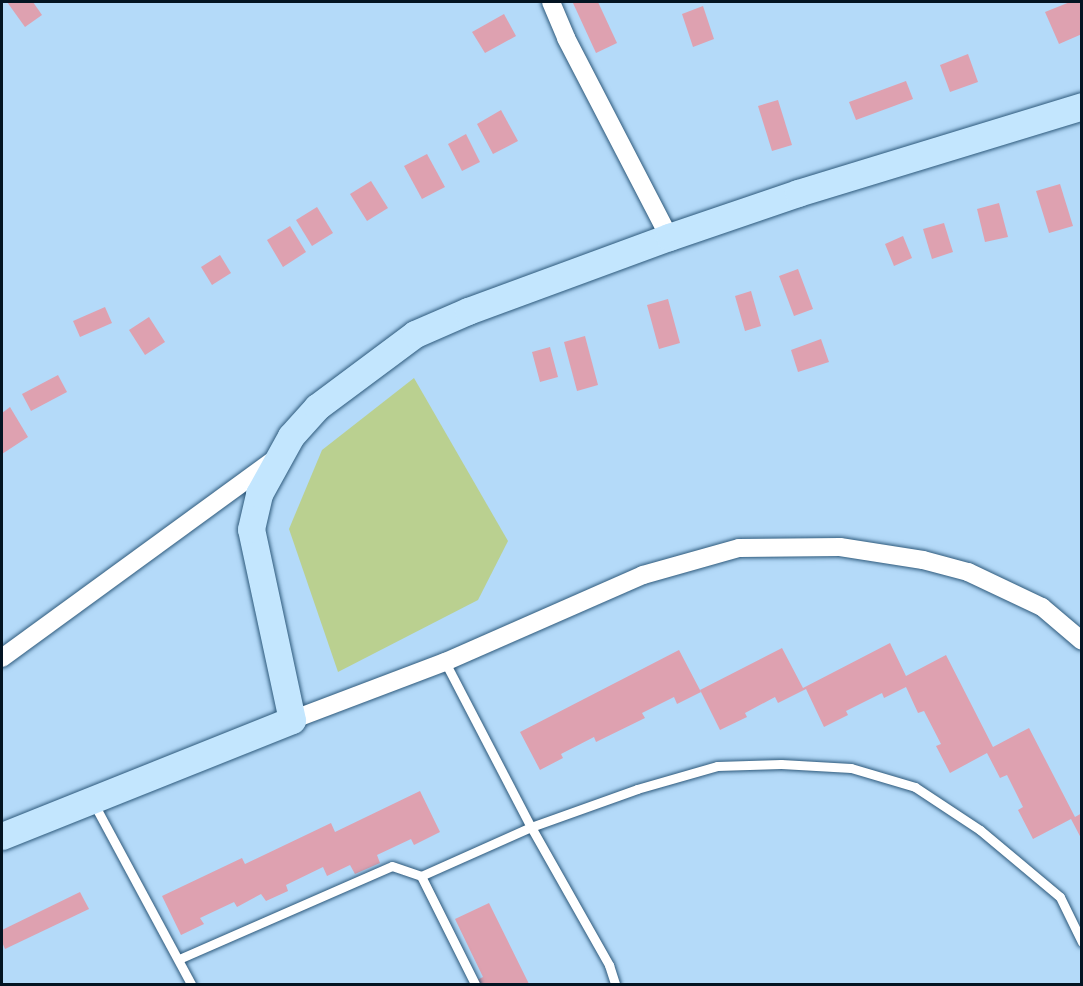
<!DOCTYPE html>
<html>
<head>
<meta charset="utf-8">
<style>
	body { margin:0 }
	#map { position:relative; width:1083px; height:986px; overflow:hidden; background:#b4daf9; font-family:"Libre Baskerville",serif }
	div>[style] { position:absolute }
	.green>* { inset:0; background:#bad090 }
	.building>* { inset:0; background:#dea1b0 }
	.roads { filter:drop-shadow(0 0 2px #2d597b) drop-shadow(0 0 2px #2d597b) }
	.lane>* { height:9px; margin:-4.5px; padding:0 4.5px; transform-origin:4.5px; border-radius:4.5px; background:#fff }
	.street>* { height:18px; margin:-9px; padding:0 9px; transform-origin:9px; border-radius:9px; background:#fff }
	.secondary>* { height:27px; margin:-13.5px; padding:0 13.5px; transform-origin:13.5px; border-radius:13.5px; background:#c3e6fe }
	span { translate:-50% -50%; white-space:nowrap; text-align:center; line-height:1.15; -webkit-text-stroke:5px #b4daf9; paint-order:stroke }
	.frame { position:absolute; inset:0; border:3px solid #031422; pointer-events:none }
</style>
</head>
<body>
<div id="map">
	<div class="green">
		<i style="clip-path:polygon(414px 378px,508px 541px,478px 600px,338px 672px,289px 529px,322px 450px)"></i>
	</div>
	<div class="building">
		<i style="clip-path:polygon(7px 2px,33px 2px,42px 15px,25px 27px)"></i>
		<i style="clip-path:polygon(576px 2px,598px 2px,617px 43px,596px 53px,573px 3px)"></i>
		<i style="clip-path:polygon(1070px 2px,1082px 3px,1082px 34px,1059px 44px,1045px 12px)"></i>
		<i style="clip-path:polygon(703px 6px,714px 39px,693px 47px,682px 14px)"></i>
		<i style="clip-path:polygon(504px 14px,516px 36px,485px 53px,472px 32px)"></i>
		<i style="clip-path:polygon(968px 54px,978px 82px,950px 92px,940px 65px)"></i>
		<i style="clip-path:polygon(906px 81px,913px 99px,856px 120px,849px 102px)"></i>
		<i style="clip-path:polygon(778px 100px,792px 145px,772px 151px,758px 106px)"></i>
		<i style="clip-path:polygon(501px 110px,518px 141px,493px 154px,477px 124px)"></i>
		<i style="clip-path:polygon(466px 134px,480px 162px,462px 171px,448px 144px)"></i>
		<i style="clip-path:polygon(427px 154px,445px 187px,422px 199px,404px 166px)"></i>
		<i style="clip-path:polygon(371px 181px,388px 208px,367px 221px,350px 194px)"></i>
		<i style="clip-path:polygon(1060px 184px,1073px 226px,1049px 233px,1036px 191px)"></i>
		<i style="clip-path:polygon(999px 203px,1008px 237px,985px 242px,977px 209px)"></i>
		<i style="clip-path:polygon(317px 207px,333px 233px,312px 246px,296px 220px)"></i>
		<i style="clip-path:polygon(944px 223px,953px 252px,932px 259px,923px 229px)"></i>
		<i style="clip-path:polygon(290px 226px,306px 252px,283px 267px,267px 240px)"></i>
		<i style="clip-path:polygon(903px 236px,912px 258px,894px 266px,885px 244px)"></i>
		<i style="clip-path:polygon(220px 255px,231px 273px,212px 285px,201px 267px)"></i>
		<i style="clip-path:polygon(798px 269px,813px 309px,794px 316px,779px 276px)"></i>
		<i style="clip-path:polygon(751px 291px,761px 326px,745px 331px,735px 296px)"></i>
		<i style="clip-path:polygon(668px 299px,680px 343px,659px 349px,647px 305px)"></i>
		<i style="clip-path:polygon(105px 307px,112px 323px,80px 337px,73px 321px)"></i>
		<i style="clip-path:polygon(149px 317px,165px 342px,145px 355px,129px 330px)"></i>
		<i style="clip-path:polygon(585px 336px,598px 385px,577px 391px,564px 342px)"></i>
		<i style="clip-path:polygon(821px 339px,829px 362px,798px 372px,791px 350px)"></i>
		<i style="clip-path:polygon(550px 347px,558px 377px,540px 382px,532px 352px)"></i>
		<i style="clip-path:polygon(58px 375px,67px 392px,31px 411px,22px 394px)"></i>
		<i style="clip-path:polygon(10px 407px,28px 437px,2px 454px,2px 413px)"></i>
		<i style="clip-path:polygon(890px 643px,906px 676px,946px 655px,993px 747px,1029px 728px,1075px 817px,1082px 813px,1082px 840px,1071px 819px,1033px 839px,1018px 810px,1023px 807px,1007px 775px,1000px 778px,987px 753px,950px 773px,936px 746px,941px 744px,924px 711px,918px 713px,906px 687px,884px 698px,882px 693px,846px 711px,848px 715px,824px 727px,806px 689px,778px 703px,775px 697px,745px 713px,747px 717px,720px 730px,700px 690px,782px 648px,803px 688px)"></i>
		<i style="clip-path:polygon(679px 650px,701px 692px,677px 704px,674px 697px,642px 713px,645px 718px,596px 742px,594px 737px,561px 754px,563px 758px,540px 770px,520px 732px)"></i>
		<i style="clip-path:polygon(420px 791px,440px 832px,414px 845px,411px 839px,377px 855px,380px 863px,355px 874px,350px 865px,327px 876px,323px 867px,286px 885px,288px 891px,266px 901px,261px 894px,237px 907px,234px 902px,200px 918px,204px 924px,181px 935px,162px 896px,242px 858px,245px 864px,331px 823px,335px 832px)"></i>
		<i style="clip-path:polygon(80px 892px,89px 909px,5px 949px,2px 942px,2px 930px)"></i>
		<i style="clip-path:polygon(489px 903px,529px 984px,480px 984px,477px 980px,483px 977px,455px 919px)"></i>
	</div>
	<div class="roads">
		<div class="lane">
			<i style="left:445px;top:662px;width:186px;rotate:62.5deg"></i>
			<i style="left:531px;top:827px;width:159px;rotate:60.5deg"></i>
			<i style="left:609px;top:965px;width:20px;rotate:72deg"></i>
			<i style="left:93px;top:802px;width:207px;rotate:61.7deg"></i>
			<i style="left:421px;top:876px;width:121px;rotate:63.4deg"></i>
			<i style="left:179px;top:959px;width:232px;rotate:-23.6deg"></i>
			<i style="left:392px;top:866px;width:31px;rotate:19deg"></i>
			<i style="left:421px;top:876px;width:120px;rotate:-24deg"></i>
			<i style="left:531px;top:827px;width:113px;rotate:-19.7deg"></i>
			<i style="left:637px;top:789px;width:83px;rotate:-16deg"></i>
			<i style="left:717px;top:766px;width:64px;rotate:-1.8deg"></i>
			<i style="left:781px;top:764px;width:70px;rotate:3.3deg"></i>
			<i style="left:851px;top:768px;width:67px;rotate:16.5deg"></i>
			<i style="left:915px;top:787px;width:78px;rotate:33.5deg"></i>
			<i style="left:980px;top:830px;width:104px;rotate:39.9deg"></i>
			<i style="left:1060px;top:897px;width:50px;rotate:63.9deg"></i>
		</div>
		<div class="street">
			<i style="left:551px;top:2px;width:39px;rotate:67deg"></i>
			<i style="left:566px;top:38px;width:224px;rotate:62.6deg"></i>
			<i style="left:2px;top:658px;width:336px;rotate:-36.1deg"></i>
			<i style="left:292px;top:720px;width:164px;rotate:-20.8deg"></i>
			<i style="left:445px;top:662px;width:216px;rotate:-23.7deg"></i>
			<i style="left:643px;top:575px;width:100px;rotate:-15.7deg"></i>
			<i style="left:739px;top:548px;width:101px;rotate:-0.6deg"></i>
			<i style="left:840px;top:547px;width:84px;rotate:8.9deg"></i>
			<i style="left:923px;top:560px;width:47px;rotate:14.9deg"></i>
			<i style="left:968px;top:572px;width:82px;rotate:25.3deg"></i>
			<i style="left:1042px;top:607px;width:52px;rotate:40.4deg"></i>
		</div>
		<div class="secondary">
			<i style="left:2px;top:836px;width:312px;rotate:-21.8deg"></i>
			<i style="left:292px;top:720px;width:195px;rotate:-102.1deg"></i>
			<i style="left:251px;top:529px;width:36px;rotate:-77deg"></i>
			<i style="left:259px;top:494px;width:66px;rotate:-61.1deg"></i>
			<i style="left:291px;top:436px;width:39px;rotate:-48deg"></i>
			<i style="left:317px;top:407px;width:122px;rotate:-36.7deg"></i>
			<i style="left:415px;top:334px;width:58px;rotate:-23.5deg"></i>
			<i style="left:468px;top:311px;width:214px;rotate:-20.2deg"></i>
			<i style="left:669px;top:237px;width:136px;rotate:-18.8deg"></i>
			<i style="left:798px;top:193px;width:297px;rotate:-17deg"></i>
		</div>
	</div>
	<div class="frame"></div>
</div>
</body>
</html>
